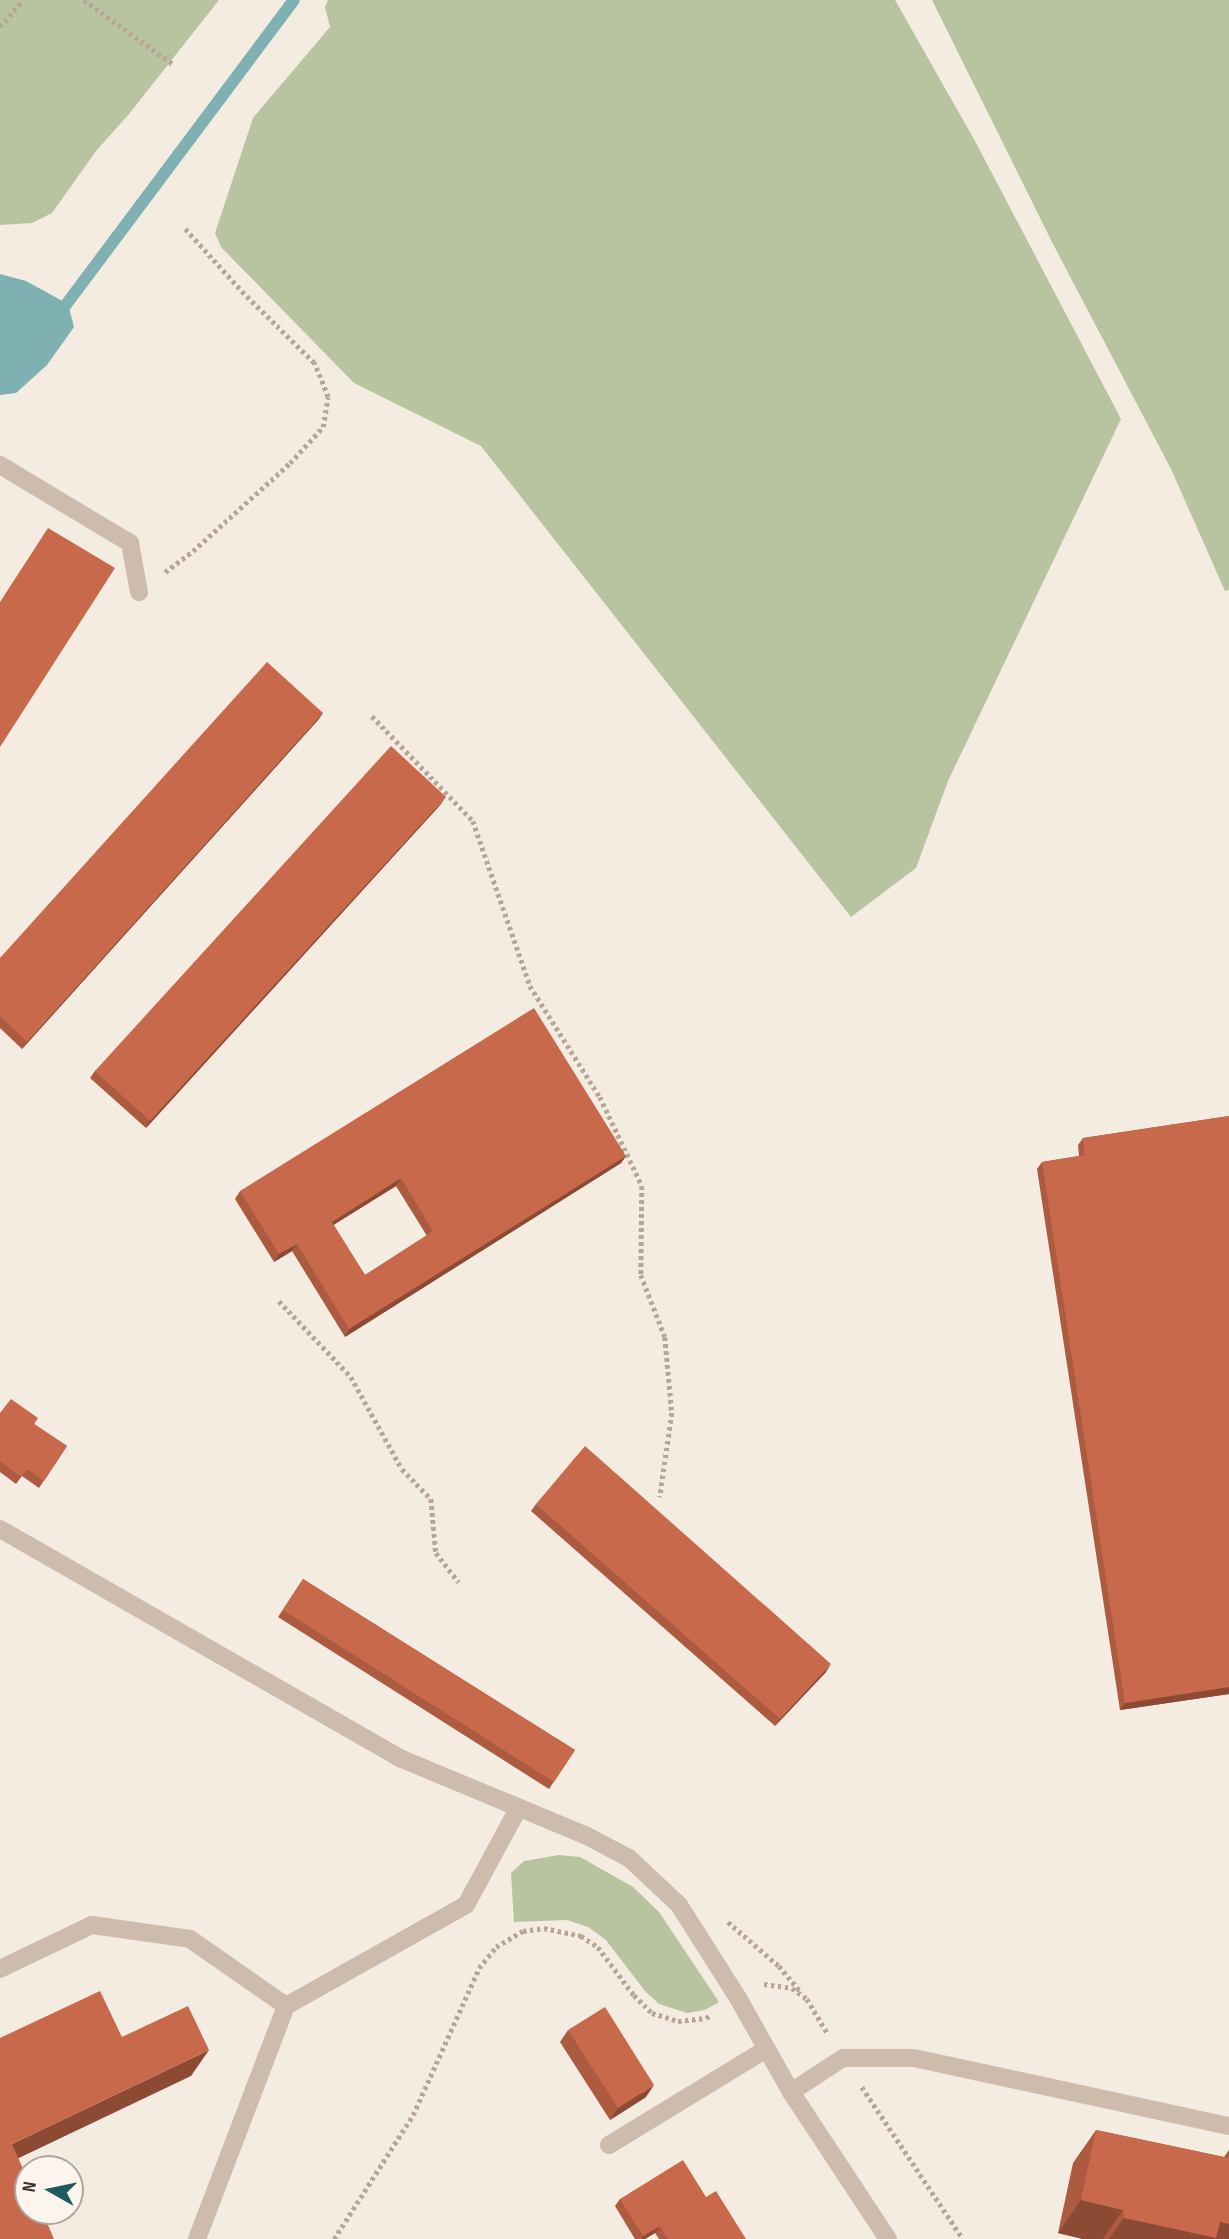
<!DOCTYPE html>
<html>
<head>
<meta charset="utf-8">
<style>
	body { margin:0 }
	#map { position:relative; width:1229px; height:2239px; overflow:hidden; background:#f4ebe1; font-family:"Sofia Sans Condensed",sans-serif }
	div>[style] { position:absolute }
	.green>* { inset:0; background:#b8c4a0 }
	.water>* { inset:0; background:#7fb0b2 }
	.stream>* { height:12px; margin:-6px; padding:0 6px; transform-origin:6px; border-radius:6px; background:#7fb0b2 }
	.path>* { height:4.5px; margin-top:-2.25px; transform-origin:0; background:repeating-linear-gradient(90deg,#b9a596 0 3.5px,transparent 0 7px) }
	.minor>* { height:18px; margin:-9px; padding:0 9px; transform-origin:9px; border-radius:9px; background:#cdbbac }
	.wall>* { inset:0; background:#ac5a40 }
	.shaded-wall>* { inset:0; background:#8c4a34 }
	.building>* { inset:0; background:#c8694b }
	span { translate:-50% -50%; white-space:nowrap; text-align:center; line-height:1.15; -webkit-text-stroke:5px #fbf5ee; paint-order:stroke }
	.north { position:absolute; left:14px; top:2155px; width:70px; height:70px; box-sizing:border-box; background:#fbf5ee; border:2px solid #aea6a0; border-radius:50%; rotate:279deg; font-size:19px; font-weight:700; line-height:28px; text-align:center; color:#3b302b }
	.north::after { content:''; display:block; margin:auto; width:24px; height:32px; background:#1f5a5e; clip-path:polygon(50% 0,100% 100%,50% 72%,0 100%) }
</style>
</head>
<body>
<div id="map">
	<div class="green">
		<i style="clip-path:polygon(0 0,219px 0,129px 114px,96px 151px,52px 213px,32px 223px,0 225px)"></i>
		<i style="clip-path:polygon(328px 0,895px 0,975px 141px,1121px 419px,948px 781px,916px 868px,851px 917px,481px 446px,354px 383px,221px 247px,215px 233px,253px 118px,330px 27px,325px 7px)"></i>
		<i style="clip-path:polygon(932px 0,1229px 0,1229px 590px,1225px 591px,1171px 469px,1053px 244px)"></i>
		<i style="clip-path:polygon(559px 1855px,580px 1857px,633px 1887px,659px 1912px,719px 2002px,705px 2010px,687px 2013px,659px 2004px,645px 1991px,606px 1940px,588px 1927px,567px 1920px,514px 1922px,511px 1873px,524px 1861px)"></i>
	</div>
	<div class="water">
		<i style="clip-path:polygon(0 274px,26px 281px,68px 304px,74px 327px,47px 365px,16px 393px,0 395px)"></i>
	</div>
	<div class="stream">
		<i style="left:59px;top:314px;width:392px;rotate:-53.2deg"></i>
	</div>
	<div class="path">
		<i style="left:84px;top:0;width:111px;rotate:35.8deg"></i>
		<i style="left:0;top:27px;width:35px;rotate:-50deg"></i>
		<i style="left:165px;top:572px;width:35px;rotate:-37deg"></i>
		<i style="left:193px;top:551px;width:131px;rotate:-42.2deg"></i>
		<i style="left:290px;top:463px;width:49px;rotate:-47.5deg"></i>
		<i style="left:323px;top:427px;width:30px;rotate:-81deg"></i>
		<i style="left:328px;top:397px;width:37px;rotate:-112deg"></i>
		<i style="left:314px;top:363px;width:98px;rotate:-135.4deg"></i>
		<i style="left:244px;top:294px;width:88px;rotate:-132.2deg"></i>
		<i style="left:372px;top:716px;width:146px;rotate:46.1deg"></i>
		<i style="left:473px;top:821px;width:175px;rotate:70.9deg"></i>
		<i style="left:530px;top:986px;width:131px;rotate:57.8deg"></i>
		<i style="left:600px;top:1097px;width:98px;rotate:64.7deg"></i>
		<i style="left:642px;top:1186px;width:89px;rotate:90.6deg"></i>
		<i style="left:641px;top:1275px;width:66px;rotate:68.8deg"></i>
		<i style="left:665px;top:1337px;width:76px;rotate:84.7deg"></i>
		<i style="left:672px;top:1413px;width:85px;rotate:98.1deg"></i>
		<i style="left:279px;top:1301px;width:105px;rotate:46.5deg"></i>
		<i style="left:351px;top:1377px;width:105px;rotate:61deg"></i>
		<i style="left:402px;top:1469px;width:42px;rotate:46deg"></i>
		<i style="left:431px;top:1499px;width:54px;rotate:84.7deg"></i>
		<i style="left:436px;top:1553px;width:37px;rotate:52deg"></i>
		<i style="left:728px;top:1922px;width:67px;rotate:40.8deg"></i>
		<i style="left:779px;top:1966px;width:35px;rotate:50deg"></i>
		<i style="left:764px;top:1984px;width:28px;rotate:8deg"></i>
		<i style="left:792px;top:1988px;width:19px;rotate:36deg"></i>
		<i style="left:807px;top:1999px;width:39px;rotate:59deg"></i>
		<i style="left:862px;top:2087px;width:182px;rotate:56.4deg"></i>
		<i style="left:334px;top:2239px;width:147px;rotate:-57.5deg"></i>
		<i style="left:413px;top:2115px;width:161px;rotate:-65.8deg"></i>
		<i style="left:479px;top:1968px;width:27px;rotate:-51deg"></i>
		<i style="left:496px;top:1947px;width:31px;rotate:-31deg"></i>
		<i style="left:523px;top:1931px;width:21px;rotate:-8deg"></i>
		<i style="left:544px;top:1928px;width:38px;rotate:12deg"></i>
		<i style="left:581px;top:1936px;width:20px;rotate:33deg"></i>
		<i style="left:598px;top:1947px;width:60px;rotate:53.1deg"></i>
		<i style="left:634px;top:1995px;width:25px;rotate:45deg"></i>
		<i style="left:652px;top:2013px;width:27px;rotate:17deg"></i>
		<i style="left:678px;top:2021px;width:28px;rotate:-6deg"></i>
		<i style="left:706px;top:2018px;width:7px;rotate:-34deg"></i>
	</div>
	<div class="minor">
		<i style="left:0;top:465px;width:152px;rotate:31deg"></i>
		<i style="left:130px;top:543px;width:50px;rotate:79.6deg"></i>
		<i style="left:0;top:1529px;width:463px;rotate:29.8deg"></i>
		<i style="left:402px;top:1759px;width:198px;rotate:22.6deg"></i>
		<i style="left:585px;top:1835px;width:50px;rotate:27.6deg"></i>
		<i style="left:629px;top:1858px;width:69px;rotate:43.2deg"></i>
		<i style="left:679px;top:1905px;width:110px;rotate:57.6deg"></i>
		<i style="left:738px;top:1998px;width:108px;rotate:60.6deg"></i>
		<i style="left:791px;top:2092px;width:176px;rotate:56.6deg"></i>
		<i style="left:0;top:1969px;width:102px;rotate:-25.6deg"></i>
		<i style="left:92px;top:1925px;width:99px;rotate:8.1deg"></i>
		<i style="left:190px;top:1939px;width:117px;rotate:34.9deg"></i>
		<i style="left:791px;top:2092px;width:62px;rotate:-33.2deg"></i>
		<i style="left:843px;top:2058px;width:71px"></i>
		<i style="left:914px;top:2058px;width:322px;rotate:12.2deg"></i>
		<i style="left:609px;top:2145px;width:184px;rotate:-31.4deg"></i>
		<i style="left:197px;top:2239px;width:249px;rotate:-69.1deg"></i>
		<i style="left:286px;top:2006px;width:206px;rotate:-29.3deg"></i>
		<i style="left:466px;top:1905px;width:111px;rotate:-61.6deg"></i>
	</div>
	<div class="wall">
		<i style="clip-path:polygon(323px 713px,318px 720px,22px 1049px,0 1028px,0 958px)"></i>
		<i style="clip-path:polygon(441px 804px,146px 1128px,90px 1078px,95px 1071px)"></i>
		<i style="clip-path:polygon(1229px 1116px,1229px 1694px,1120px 1710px,1037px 1169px,1042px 1162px,1079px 1156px,1078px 1145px,1083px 1138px)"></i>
		<i style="clip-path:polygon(evenodd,626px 1156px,621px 1163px,345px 1337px,292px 1251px,274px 1262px,235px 1199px,240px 1191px,626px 1156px,396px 1186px,427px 1236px,365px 1275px,333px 1225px,396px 1186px)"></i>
		<i style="clip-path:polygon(0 1413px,34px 1424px,67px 1446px,39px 1488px,22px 1476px,16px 1484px,0 1472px)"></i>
		<i style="clip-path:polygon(536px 1504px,826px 1672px,775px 1726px,531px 1511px)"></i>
		<i style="clip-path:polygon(303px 1579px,575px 1750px,549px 1789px,278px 1617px)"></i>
		<i style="clip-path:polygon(568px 2030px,646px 2097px,610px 2120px,560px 2042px)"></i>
		<i style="clip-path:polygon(1096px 2130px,1224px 2157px,1229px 2150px,1229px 2239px,1083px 2239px,1058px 2233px,1073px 2163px)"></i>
		<i style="clip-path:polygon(706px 2197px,746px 2239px,659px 2239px,655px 2233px,645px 2239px,635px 2239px,615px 2206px,620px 2199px)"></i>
	</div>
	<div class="shaded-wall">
		<i style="clip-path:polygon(323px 713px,318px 720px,22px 1049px,27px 1042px)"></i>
		<i style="clip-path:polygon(446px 797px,441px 804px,146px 1128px,150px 1121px)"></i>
		<i style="clip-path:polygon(626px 1156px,621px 1163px,345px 1337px,349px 1329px)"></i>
		<i style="clip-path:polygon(401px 1178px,396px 1186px,327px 1229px,332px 1222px)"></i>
		<i style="clip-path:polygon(297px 1244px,292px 1251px,274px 1262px,279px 1254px)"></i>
		<i style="clip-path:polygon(831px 1664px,826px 1672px,775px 1726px,780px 1719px)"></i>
		<i style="clip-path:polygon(1229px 1687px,1229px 1694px,1120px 1710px,1125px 1703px)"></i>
		<i style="clip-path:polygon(209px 2050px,191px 2076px,0 2167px,12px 2144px)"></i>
		<i style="clip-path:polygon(654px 2085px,646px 2097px,610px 2120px,618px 2108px)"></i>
		<i style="clip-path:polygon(1081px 2200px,1123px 2210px,1103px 2239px,1083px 2239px,1058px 2233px)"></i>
		<i style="clip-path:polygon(1124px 2218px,1220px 2222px,1229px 2224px,1229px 2239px,1109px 2239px)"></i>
		<i style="clip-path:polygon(660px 2226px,655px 2233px,645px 2239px,641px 2239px,643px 2236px)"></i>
	</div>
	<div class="building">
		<i style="clip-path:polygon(48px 528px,115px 568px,0 747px,0 602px)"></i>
		<i style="clip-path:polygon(267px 662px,323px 713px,27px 1042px,0 1016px,0 958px)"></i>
		<i style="clip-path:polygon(391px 746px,446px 797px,150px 1121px,95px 1071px)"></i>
		<i style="clip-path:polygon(evenodd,534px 1008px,626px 1156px,349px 1329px,297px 1244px,279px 1254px,240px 1191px,534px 1008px,401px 1178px,433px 1231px,365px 1275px,332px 1222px,401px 1178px)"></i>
		<i style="clip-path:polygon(1229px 1116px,1229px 1687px,1125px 1703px,1042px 1162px,1085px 1155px,1083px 1138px)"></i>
		<i style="clip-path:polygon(11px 1399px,38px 1418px,34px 1424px,67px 1446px,44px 1481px,27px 1469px,21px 1477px,0 1461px,0 1413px)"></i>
		<i style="clip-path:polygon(585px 1446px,831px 1664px,780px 1719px,536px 1504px)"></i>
		<i style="clip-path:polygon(303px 1579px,575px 1750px,554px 1782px,283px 1610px)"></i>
		<i style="clip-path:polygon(100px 1991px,122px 2037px,188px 2006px,209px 2050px,12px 2144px,28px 2180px,28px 2211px,42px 2211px,54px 2239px,0 2239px,0 2038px)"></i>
		<i style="clip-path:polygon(605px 2007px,654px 2085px,618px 2108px,568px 2030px)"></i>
		<i style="clip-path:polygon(1096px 2130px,1229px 2158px,1229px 2224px,1220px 2222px,1216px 2238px,1124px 2218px,1123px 2210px,1081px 2200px)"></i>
		<i style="clip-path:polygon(683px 2160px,706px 2197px,716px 2191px,746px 2239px,668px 2239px,660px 2226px,643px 2236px,620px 2199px)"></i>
	</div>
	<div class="north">N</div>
</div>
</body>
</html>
